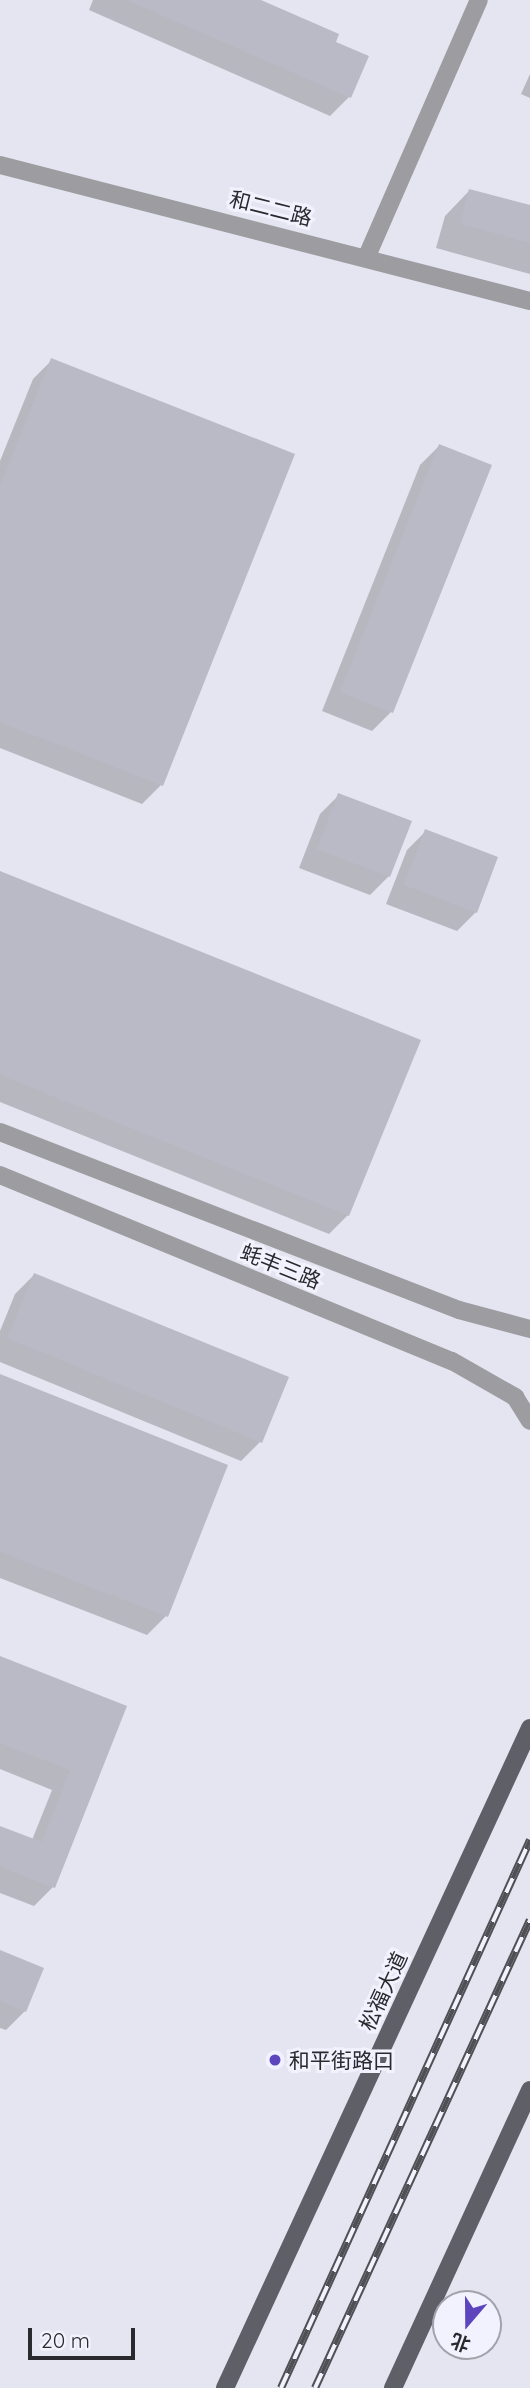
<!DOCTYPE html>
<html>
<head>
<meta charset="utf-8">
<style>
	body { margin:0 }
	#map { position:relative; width:530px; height:2388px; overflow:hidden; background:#e5e5f1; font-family:Quicksand,"Noto Sans SC",sans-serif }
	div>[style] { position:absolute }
	.shadow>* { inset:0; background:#0003 }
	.building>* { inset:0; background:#babac6 }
	.street>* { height:18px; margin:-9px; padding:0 9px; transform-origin:9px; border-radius:9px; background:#9c9ca1 }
	.primary>* { height:18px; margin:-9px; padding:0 9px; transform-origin:9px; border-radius:9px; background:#5f5f68 }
	.rail>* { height:8px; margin-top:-4px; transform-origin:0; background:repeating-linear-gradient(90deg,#f2f2ff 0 16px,#4f4f55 0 32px); box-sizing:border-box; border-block:2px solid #4f4f55 }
	.dots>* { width:19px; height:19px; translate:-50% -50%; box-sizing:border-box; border:4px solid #f2f2ff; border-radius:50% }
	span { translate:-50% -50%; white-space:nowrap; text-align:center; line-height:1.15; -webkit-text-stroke:6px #f2f2ff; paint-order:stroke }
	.street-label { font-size:21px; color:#2a2a2e }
	.poi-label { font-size:21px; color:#2a2a2e }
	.left { translate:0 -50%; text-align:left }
	.north { position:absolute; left:432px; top:2290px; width:70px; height:70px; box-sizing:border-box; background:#f2f2ff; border:2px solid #a2a2ab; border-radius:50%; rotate:200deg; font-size:19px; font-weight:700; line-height:28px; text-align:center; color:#2a2a2e }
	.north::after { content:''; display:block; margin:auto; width:24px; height:32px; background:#5c45bd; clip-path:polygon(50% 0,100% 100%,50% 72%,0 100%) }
	.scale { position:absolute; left:28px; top:2328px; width:107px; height:32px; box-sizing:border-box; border:4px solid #2a2a2e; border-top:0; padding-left:9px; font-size:21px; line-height:24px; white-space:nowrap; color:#2a2a2e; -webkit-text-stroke:5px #f2f2ff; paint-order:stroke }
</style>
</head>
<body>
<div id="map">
	<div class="shadow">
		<i style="clip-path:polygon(93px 0,257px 0,334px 42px,349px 97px,330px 116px,89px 10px)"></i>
		<i style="clip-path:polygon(530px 74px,530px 98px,521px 94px)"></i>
		<i style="clip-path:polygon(469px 191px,530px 207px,530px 274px,436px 248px,445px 216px)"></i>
		<i style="clip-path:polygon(52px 360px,292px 455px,161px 785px,142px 804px,0 748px,0 461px,33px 379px)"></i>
		<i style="clip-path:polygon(439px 446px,391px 712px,372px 731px,322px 711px,420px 465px)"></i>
		<i style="clip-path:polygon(339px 795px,389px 876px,370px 895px,299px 868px,320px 814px)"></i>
		<i style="clip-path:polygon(426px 831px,476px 912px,457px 931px,386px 904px,407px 850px)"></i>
		<i style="clip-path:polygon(0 873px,348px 1215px,329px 1234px,0 1102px)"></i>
		<i style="clip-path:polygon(34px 1275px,260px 1442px,241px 1461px,0 1362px,0 1331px,15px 1294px)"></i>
		<i style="clip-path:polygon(0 1376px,226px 1466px,166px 1616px,147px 1635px,0 1578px)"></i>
		<i style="clip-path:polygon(0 1658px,125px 1707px,53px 1887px,34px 1906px,0 1893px,0 1828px,32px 1840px,52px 1790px,0 1769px)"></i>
		<i style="clip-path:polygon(0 1952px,25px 2011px,6px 2030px,0 2028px)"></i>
	</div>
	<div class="building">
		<i style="clip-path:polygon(127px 0,261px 0,339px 34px,336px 42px,369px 56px,351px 98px)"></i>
		<i style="clip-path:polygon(469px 189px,530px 205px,530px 243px,460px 224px)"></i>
		<i style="clip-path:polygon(51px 358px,295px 454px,163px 786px,0 722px,0 487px)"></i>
		<i style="clip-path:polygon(439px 444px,492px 465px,393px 713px,340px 692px)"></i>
		<i style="clip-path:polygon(338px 793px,412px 821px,390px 877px,317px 849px)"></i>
		<i style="clip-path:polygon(425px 829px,498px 857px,477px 913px,404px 885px)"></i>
		<i style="clip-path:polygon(0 871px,421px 1040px,349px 1216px,0 1075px)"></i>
		<i style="clip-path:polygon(34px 1273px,289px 1377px,262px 1443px,7px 1338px)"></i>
		<i style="clip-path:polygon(0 1374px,228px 1465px,168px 1617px,0 1552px)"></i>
		<i style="clip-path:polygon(0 1656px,127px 1706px,55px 1888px,0 1867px,0 1826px,42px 1842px,70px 1770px,0 1743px)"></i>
		<i style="clip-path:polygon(0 1950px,44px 1968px,26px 2012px,0 2001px)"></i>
	</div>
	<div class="street">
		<i style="left:0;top:165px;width:547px;rotate:14.39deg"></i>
		<i style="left:367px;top:256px;width:279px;rotate:-66.4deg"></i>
		<i style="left:0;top:1132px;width:492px;rotate:21.2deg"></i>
		<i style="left:459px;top:1310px;width:73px;rotate:15deg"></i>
		<i style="left:0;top:1175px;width:489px;rotate:22.4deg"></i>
		<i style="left:452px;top:1361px;width:73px;rotate:29.7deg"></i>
		<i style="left:515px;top:1397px;width:28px;rotate:58deg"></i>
	</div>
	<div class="primary">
		<i style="left:225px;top:2388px;width:727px;rotate:-65.2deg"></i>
		<i style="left:393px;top:2388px;width:328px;rotate:-65.3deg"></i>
	</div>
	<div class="rail">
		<i style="left:281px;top:2388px;width:602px;rotate:-65.56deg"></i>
		<i style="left:315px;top:2388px;width:515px;rotate:-65.33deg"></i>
	</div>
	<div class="dots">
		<i style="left:275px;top:2060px;background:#5c45bd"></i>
	</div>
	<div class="street-label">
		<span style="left:271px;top:208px;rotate:14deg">和二二路</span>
		<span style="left:281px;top:1266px;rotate:22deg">蚝丰三路</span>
		<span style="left:383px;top:1991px;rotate:-65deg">松福大道</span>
	</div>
	<div class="poi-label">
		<span class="left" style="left:289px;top:2060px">和平街路口</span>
	</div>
	<div class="north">北</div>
	<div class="scale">20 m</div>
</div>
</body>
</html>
